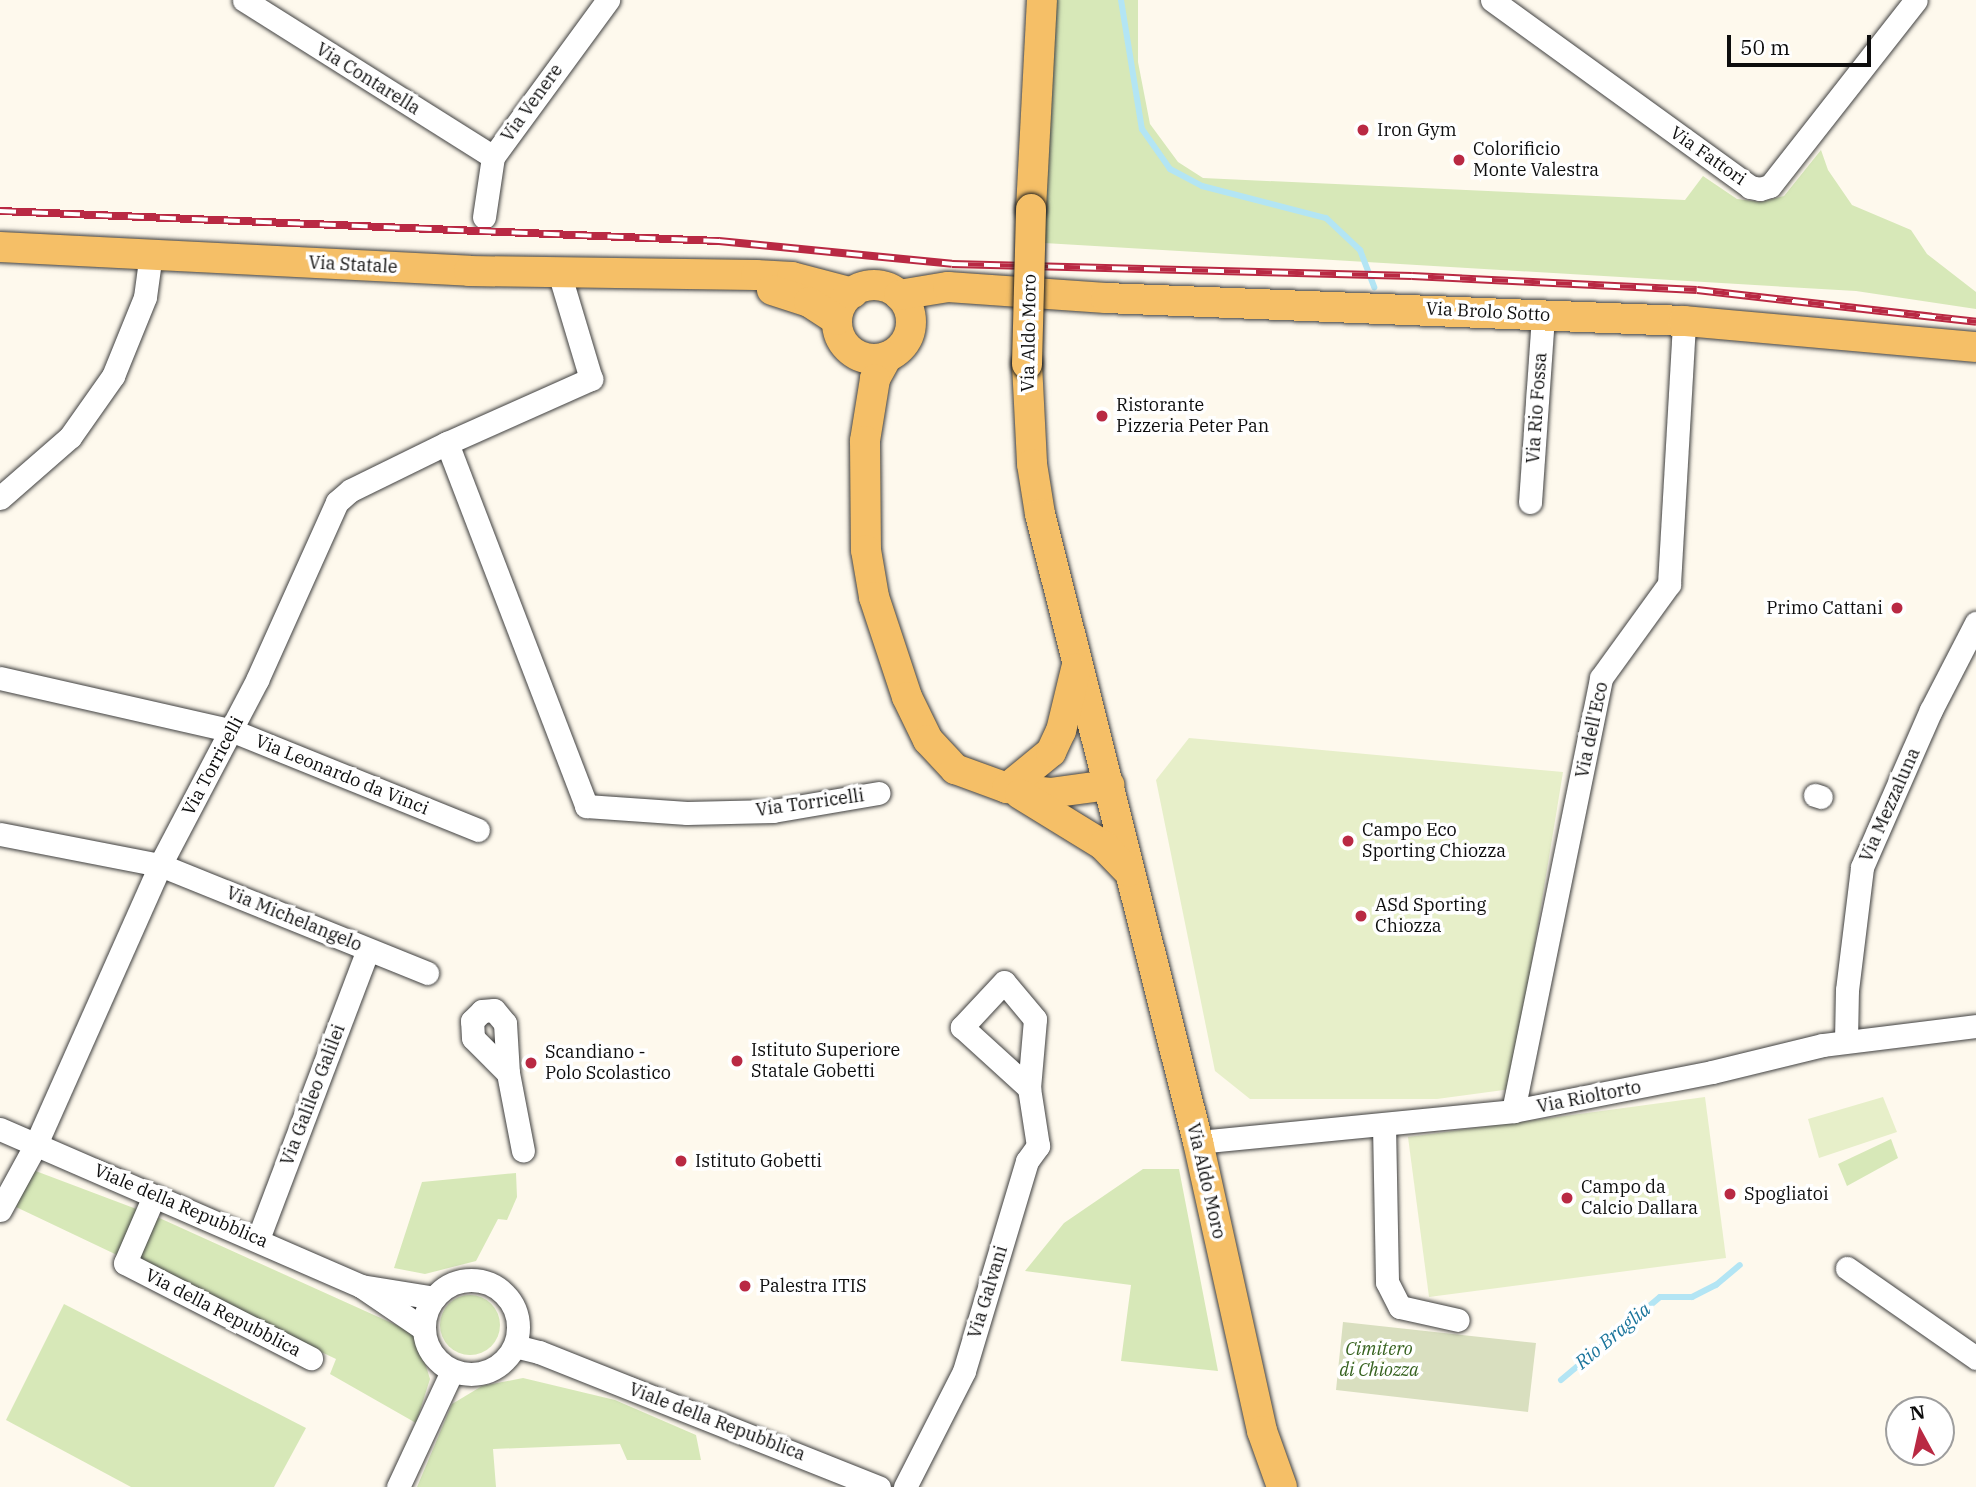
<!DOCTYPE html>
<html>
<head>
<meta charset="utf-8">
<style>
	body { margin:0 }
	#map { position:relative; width:1976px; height:1487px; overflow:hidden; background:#fef9ed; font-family:"IBM Plex Serif",serif }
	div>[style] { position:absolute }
	.green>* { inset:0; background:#d7e8b8 }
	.round { border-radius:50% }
	.cemetery>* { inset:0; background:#d9dfbf }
	.pitch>* { inset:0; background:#e7efc9 }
	.stream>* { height:6px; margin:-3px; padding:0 3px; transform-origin:3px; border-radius:3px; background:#b3e5f4 }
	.roads { filter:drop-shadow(0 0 2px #404040) drop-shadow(0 0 2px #404040) }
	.minor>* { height:23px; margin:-11.5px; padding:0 11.5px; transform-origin:11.5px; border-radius:11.5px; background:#fff }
	.minor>.ring { margin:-11.5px; padding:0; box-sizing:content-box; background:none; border:23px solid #fff; border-radius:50% }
	.major>* { height:30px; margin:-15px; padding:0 15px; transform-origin:15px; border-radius:15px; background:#f5bf67 }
	.major>.ring { margin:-15px; padding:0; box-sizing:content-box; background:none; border:30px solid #f5bf67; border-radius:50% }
	.rail>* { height:8px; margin-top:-4px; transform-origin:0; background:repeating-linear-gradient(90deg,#fff 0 16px,#b92943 0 32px); box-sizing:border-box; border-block:2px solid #b92943 }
	.bridges { filter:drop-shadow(0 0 2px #1e1e1e) drop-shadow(0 0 2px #1e1e1e) }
	.major-bridge>* { height:30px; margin:-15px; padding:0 15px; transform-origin:15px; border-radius:15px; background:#f5bf67 }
	.dots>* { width:19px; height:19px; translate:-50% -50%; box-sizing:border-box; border:4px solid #fff; border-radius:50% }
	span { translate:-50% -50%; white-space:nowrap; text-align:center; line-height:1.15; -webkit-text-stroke:7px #fff; paint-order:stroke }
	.street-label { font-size:18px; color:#0d0d0d }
	.poi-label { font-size:18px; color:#0d0d0d }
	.left { translate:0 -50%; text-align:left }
	.right { translate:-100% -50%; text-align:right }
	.park-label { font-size:18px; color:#36621f; font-style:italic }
	.water-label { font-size:19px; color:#1a749b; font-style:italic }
	.north { position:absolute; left:1885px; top:1396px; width:70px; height:70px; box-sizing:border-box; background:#fff; border:2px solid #9e9e9e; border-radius:50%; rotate:352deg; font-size:19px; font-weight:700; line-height:28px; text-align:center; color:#0d0d0d }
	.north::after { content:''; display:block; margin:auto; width:24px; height:32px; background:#b92943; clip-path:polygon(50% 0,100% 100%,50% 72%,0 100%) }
	.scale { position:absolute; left:1727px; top:35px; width:144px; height:32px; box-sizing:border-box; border:4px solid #0d0d0d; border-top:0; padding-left:9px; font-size:21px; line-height:24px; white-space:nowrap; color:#0d0d0d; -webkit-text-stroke:5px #fff; paint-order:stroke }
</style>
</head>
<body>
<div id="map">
	<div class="green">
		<i style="clip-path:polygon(1053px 0,1138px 0,1138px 62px,1150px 124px,1178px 162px,1203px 178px,1685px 200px,1703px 176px,1737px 199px,1761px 202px,1784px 196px,1821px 150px,1828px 170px,1852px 205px,1911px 230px,1927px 254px,1976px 292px,1976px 309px,1856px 291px,1044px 243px)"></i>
		<i style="clip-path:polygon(1891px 1139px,1898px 1158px,1847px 1186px,1838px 1164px)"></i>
		<i style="clip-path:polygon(1143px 1169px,1179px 1169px,1218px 1371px,1121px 1361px,1131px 1285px,1025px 1271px,1064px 1223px)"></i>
		<i style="clip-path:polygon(33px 1170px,155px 1216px,416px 1334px,430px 1379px,416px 1423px,330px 1374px,336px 1359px,16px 1207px)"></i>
		<i style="clip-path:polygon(516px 1173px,517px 1197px,507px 1220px,498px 1219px,476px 1261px,425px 1274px,394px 1268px,422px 1182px)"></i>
		<i class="round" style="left:440px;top:1295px;width:60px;height:60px"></i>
		<i style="clip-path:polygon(64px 1304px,306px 1428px,274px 1487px,131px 1487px,6px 1420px)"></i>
		<i style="clip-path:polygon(523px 1378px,615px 1400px,696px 1435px,701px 1460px,627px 1460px,620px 1444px,493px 1449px,496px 1487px,417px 1487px,452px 1404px,482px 1386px)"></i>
	</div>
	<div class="cemetery">
		<i style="clip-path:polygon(1343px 1322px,1536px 1343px,1528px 1412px,1336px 1390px)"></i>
	</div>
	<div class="pitch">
		<i style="clip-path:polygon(1189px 738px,1563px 772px,1511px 1089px,1437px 1099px,1250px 1099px,1215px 1071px,1156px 780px)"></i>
		<i style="clip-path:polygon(1705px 1097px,1726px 1258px,1429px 1297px,1408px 1137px)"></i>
		<i style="clip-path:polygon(1883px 1097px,1897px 1132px,1819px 1158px,1808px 1119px)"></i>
	</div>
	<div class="stream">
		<i style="left:1121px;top:0;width:131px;rotate:80.8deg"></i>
		<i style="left:1142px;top:129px;width:49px;rotate:55deg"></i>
		<i style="left:1170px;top:169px;width:36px;rotate:28deg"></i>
		<i style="left:1202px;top:186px;width:128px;rotate:14.5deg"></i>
		<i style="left:1326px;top:218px;width:47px;rotate:43.3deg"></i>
		<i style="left:1360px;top:250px;width:40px;rotate:69deg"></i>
		<i style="left:1561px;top:1380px;width:129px;rotate:-40deg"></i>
		<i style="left:1660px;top:1297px;width:32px"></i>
		<i style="left:1692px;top:1297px;width:27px;rotate:-27deg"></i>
		<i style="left:1716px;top:1285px;width:31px;rotate:-40deg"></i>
	</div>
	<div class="roads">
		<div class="minor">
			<i style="left:244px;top:0;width:294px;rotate:32.2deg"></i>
			<i style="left:1492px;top:0;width:319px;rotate:35.9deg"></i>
			<i style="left:1750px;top:187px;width:10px;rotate:11deg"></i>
			<i style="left:1760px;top:189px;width:10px;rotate:-17deg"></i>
			<i style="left:1770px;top:186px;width:236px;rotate:-51.9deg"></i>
			<i style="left:484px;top:217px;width:61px;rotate:-81.5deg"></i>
			<i style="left:493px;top:157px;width:195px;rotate:-53.8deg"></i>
			<i style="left:447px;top:443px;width:389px;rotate:69deg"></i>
			<i style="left:586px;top:806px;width:101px;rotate:4deg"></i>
			<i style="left:687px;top:813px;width:86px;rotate:-1.3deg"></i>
			<i style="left:773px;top:811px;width:107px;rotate:-9.7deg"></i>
			<i style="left:0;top:498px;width:93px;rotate:-41.1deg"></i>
			<i style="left:70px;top:437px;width:75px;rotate:-54.8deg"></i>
			<i style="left:113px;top:376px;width:85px;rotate:-67.9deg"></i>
			<i style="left:145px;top:297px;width:44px;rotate:-82.2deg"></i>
			<i style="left:1530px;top:502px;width:188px;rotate:-86deg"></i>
			<i style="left:0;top:678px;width:239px;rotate:12.8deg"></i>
			<i style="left:233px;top:731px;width:264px;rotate:22deg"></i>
			<i style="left:1815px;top:795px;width:6px;rotate:18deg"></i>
			<i style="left:0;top:834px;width:163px;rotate:11deg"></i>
			<i style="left:160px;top:865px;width:288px;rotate:22deg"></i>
			<i style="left:1846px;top:1041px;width:51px;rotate:-88.9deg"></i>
			<i style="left:1847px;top:990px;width:124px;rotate:-83deg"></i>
			<i style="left:1862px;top:867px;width:171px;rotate:-66.3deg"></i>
			<i style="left:1931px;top:710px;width:98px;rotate:-62.7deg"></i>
			<i style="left:508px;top:1073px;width:49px;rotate:-135deg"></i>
			<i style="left:473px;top:1038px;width:17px;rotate:-93deg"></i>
			<i style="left:472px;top:1021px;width:14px;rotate:-45deg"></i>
			<i style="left:482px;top:1011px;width:12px;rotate:-5deg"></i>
			<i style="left:494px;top:1010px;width:17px;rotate:50deg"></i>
			<i style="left:505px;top:1023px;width:50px;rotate:86.6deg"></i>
			<i style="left:508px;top:1073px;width:79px;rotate:79.1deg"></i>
			<i style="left:1513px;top:1111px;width:442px;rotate:-78.5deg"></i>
			<i style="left:1601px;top:678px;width:116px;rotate:-54.1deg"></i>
			<i style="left:1669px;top:584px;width:263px;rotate:-86.7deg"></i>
			<i style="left:1384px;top:1125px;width:157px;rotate:88.9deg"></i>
			<i style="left:1387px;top:1282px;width:28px;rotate:63deg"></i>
			<i style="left:1400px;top:1307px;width:59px;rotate:12.6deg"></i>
			<i style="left:0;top:1129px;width:394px;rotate:23.5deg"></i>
			<i style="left:1198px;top:1142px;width:317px;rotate:-5.6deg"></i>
			<i style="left:1513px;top:1111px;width:203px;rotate:-11.1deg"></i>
			<i style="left:1712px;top:1072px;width:114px;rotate:-13.7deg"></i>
			<i style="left:1823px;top:1045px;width:154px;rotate:-7.1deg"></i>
			<i style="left:154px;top:1196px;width:73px;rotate:113.4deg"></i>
			<i style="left:125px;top:1263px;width:209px;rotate:27.1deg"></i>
			<i style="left:0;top:1210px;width:75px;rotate:-61.4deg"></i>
			<i style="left:36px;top:1144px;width:305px;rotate:-66deg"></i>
			<i style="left:160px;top:865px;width:209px;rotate:-62.3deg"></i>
			<i style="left:257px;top:680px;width:195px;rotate:-65.8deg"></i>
			<i style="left:337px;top:502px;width:18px;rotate:-41deg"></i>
			<i style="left:351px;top:490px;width:107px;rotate:-26.1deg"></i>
			<i style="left:447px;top:443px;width:158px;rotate:-24deg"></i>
			<i style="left:591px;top:379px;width:112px;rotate:-106.7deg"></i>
			<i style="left:258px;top:1239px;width:309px;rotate:-69.2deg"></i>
			<i style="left:1847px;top:1268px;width:157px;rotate:34.9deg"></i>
			<i class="ring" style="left:424px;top:1280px;width:71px;height:71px"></i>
			<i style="left:424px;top:1329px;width:76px;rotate:-145.7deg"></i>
			<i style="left:361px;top:1286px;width:74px;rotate:9.3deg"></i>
			<i style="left:515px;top:1346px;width:25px;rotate:14deg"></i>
			<i style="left:539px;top:1352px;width:366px;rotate:21.7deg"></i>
			<i style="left:398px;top:1487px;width:128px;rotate:-65deg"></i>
			<i style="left:905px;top:1487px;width:130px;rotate:-63deg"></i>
			<i style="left:964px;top:1371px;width:219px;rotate:-73.3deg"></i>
			<i style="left:1027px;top:1161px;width:19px;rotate:-54deg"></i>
			<i style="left:1038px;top:1146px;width:59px;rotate:-98.8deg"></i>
			<i style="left:1029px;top:1088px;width:69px;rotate:-85deg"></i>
			<i style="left:1035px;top:1019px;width:48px;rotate:-130deg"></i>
			<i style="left:1004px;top:982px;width:62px;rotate:133deg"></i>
			<i style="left:962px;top:1027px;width:91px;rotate:42.3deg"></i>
		</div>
		<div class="major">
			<i style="left:1031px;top:209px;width:209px;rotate:-87deg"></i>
			<i style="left:0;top:247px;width:470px;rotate:2.9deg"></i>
			<i style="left:469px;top:271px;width:287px;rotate:0.8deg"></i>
			<i style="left:756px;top:275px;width:36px;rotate:3deg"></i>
			<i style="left:792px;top:277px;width:63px;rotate:14.7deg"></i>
			<i class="ring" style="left:837px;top:285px;width:44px;height:44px"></i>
			<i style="left:772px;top:290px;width:39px;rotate:18deg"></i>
			<i style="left:809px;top:302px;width:33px;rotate:33deg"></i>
			<i style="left:899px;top:295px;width:50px;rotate:-9.3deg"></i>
			<i style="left:948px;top:287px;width:158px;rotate:4deg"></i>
			<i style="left:1106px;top:298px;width:578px;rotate:2.28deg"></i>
			<i style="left:1684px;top:321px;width:293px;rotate:5.1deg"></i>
			<i style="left:887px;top:357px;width:25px;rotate:119deg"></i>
			<i style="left:875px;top:379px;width:63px;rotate:99.2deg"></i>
			<i style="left:865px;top:441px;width:109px;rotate:89.5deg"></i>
			<i style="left:866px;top:550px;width:48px;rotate:80.3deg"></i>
			<i style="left:874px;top:597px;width:105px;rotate:71.7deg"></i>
			<i style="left:907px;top:697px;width:48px;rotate:64deg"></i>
			<i style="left:928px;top:740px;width:40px;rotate:47deg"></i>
			<i style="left:955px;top:769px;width:55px;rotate:20.1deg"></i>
			<i style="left:1007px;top:788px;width:43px;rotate:6.6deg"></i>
			<i style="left:1050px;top:793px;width:60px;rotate:-7.7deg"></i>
			<i style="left:1027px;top:364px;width:100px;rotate:87.1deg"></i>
			<i style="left:1032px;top:464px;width:51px;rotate:80.9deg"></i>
			<i style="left:1040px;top:514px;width:648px;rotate:75.88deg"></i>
			<i style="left:1198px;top:1142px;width:296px;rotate:77.5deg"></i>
			<i style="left:1262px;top:1431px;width:59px;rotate:70.3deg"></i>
			<i style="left:1007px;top:788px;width:57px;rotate:-39.3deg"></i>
			<i style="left:1051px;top:752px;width:23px;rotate:-65deg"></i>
			<i style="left:1061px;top:731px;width:64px;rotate:-76.4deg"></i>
			<i style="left:1020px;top:794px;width:97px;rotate:31.6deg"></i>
			<i style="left:1103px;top:845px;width:37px;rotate:46deg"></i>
		</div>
	</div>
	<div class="rail">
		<i style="left:0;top:211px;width:720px;rotate:2.39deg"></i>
		<i style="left:719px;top:241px;width:234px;rotate:5.6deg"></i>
		<i style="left:952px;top:264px;width:460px;rotate:1.5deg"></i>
		<i style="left:1412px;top:276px;width:285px;rotate:2.8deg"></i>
		<i style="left:1697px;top:290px;width:281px;rotate:6.5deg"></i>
	</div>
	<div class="bridges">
		<div class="major-bridge">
			<i style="left:1027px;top:364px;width:155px;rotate:-88.5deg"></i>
		</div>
	</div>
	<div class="dots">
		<i style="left:1363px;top:130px;background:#b92943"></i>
		<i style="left:1459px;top:160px;background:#b92943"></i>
		<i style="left:1102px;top:416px;background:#b92943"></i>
		<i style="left:1897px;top:608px;background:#b92943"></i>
		<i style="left:1348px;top:841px;background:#b92943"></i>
		<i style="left:1361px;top:916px;background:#b92943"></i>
		<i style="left:737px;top:1061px;background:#b92943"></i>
		<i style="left:531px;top:1063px;background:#b92943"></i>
		<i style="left:681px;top:1161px;background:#b92943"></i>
		<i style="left:1730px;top:1194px;background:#b92943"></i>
		<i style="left:1567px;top:1198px;background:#b92943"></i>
		<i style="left:745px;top:1286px;background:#b92943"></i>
	</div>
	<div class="street-label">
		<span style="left:368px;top:79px;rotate:32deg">Via Contarella</span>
		<span style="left:532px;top:103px;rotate:-54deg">Via Venere</span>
		<span style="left:1708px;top:156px;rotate:35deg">Via Fattori</span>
		<span style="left:353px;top:265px;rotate:3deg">Via Statale</span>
		<span style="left:1488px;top:312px;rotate:3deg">Via Brolo Sotto</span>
		<span style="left:1029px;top:333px;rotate:-89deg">Via Aldo Moro</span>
		<span style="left:1537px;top:408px;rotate:-86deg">Via Rio Fossa</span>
		<span style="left:1592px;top:730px;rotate:-78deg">Via dell'Eco</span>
		<span style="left:213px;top:766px;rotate:-62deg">Via Torricelli</span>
		<span style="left:342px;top:775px;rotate:22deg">Via Leonardo da Vinci</span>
		<span style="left:810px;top:803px;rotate:-8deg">Via Torricelli</span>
		<span style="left:1890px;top:805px;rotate:-66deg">Via Mezzaluna</span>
		<span style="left:294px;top:919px;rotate:22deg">Via Michelangelo</span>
		<span style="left:313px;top:1095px;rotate:-69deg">Via Galileo Galilei</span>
		<span style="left:1589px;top:1097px;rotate:-11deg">Via Rioltorto</span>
		<span style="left:1206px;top:1181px;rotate:77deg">Via Aldo Moro</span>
		<span style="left:181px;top:1206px;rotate:23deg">Viale della Repubblica</span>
		<span style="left:988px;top:1292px;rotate:-73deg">Via Galvani</span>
		<span style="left:223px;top:1313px;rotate:27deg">Via della Repubblica</span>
		<span style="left:717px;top:1422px;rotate:21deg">Viale della Repubblica</span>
	</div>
	<div class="poi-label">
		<span class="left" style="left:1377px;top:130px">Iron Gym</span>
		<span class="left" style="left:1473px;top:160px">Colorificio<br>Monte Valestra</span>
		<span class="left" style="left:1116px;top:416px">Ristorante<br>Pizzeria Peter Pan</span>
		<span class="right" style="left:1883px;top:608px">Primo Cattani</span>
		<span class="left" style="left:1362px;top:841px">Campo Eco<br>Sporting Chiozza</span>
		<span class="left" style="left:1375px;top:916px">ASd Sporting<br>Chiozza</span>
		<span class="left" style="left:751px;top:1061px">Istituto Superiore<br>Statale Gobetti</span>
		<span class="left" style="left:545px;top:1063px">Scandiano -<br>Polo Scolastico</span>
		<span class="left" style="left:695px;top:1161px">Istituto Gobetti</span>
		<span class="left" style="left:1581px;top:1198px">Campo da<br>Calcio Dallara</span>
		<span class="left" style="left:1744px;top:1194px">Spogliatoi</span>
		<span class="left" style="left:759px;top:1286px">Palestra ITIS</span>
	</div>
	<div class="park-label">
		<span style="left:1379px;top:1360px">Cimitero<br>di Chiozza</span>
	</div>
	<div class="water-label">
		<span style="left:1613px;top:1336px;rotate:-40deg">Rio Braglia</span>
	</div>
	<div class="north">N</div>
	<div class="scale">50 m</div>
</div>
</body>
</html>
